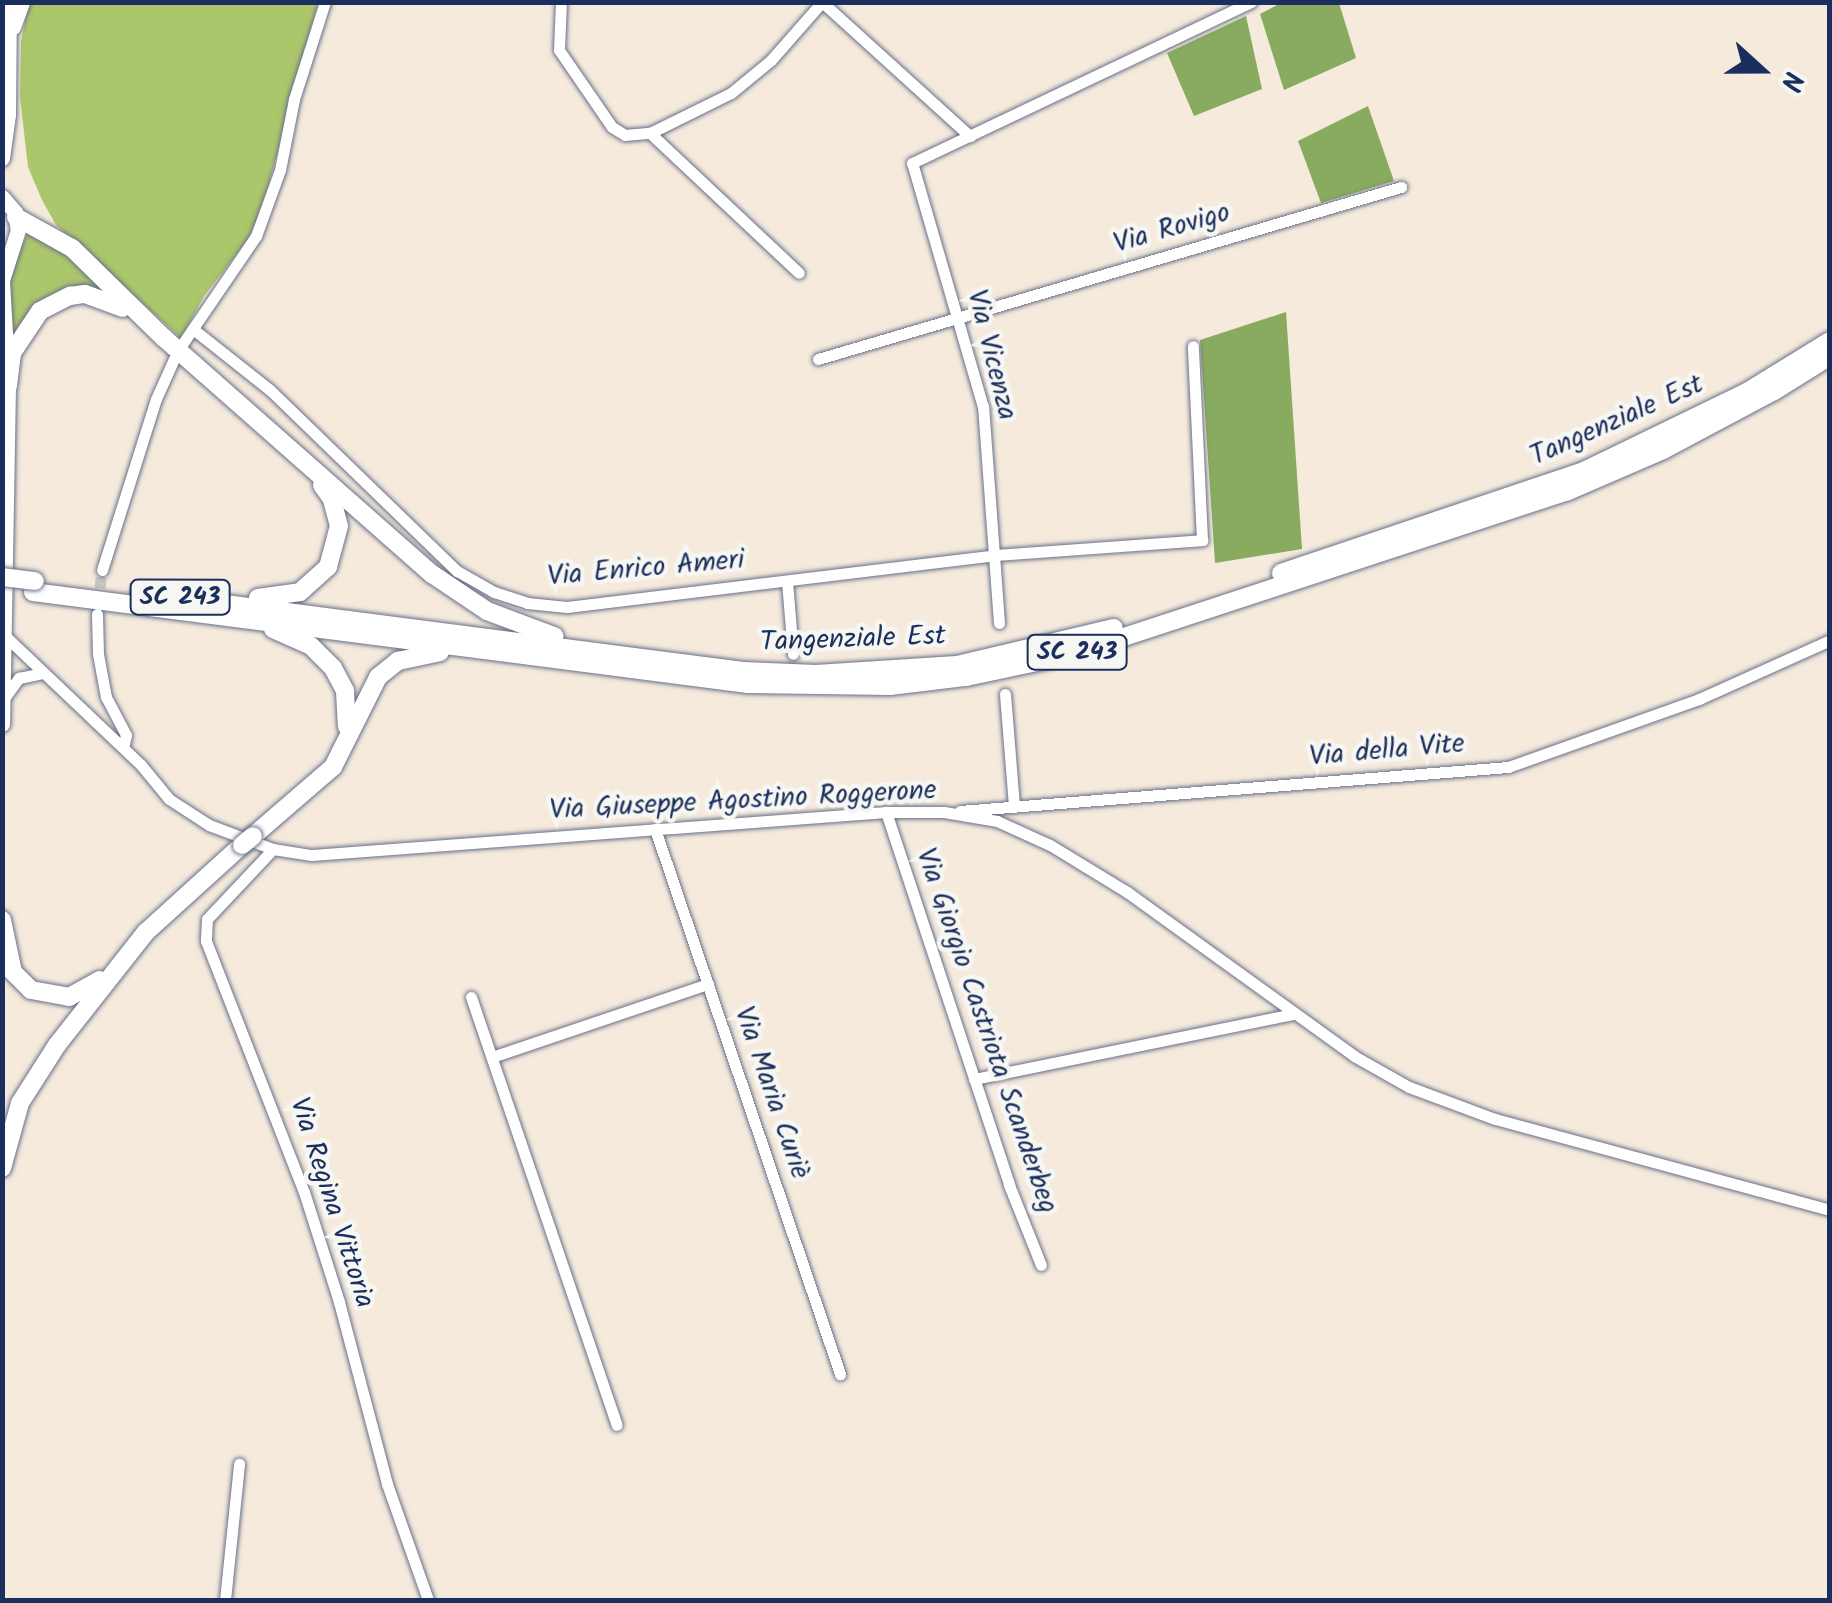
<!DOCTYPE html>
<html>
<head>
<meta charset="utf-8">
<style>
	body { margin:0 }
	#map { position:relative; width:1832px; height:1603px; overflow:hidden; background:#f5eadc; font-family:Kalam,sans-serif }
	div>[style] { position:absolute }
	.green>* { inset:0; background:#acc66c }
	.forest>* { inset:0; background:#89ab60 }
	.minor-tunnel>* { height:11px; margin-top:-5.5px; transform-origin:0; background:repeating-linear-gradient(90deg,#c9c5c3 0 11px,transparent 0 16.5px) }
	.roads { filter:drop-shadow(0 0 2px #67708a) drop-shadow(0 0 2px #67708a) }
	.minor>* { height:11px; margin:-5.5px; padding:0 5.5px; transform-origin:5.5px; border-radius:5.5px; background:#fff }
	.major>* { height:15px; margin:-7.5px; padding:0 7.5px; transform-origin:7.5px; border-radius:7.5px; background:#fff }
	.highway>* { height:18px; margin:-9px; padding:0 9px; transform-origin:9px; border-radius:9px; background:#fff }
	.bridges { filter:drop-shadow(0 0 2px #67708a) drop-shadow(0 0 2px #67708a) }
	.highway-bridge>* { height:18px; margin:-9px; padding:0 9px; transform-origin:9px; border-radius:9px; background:#fff }
	span { translate:-50% -50%; white-space:nowrap; text-align:center; line-height:1.15; -webkit-text-stroke:9px #f6f6f2; paint-order:stroke }
	.shield-label span { padding:2px 8px; background:#f6f6f2; border:2px solid; border-radius:8px; -webkit-text-stroke-width:0 }
	.shield-label { font-size:25px; color:#1b2f5e; font-weight:700 }
	.street-label { font-size:28px; color:#1b2f5e }
	.frame { position:absolute; inset:0; border:5px solid #1b2f5e; pointer-events:none }
	.north { position:absolute; left:1712px; top:20px; width:100px; height:100px; -webkit-text-stroke:8px #f6f6f2; paint-order:stroke; rotate:111deg; font-size:28px; font-weight:700; line-height:40px; text-align:center; color:#1b2f5e }
	.north::after { content:''; display:block; margin:auto; width:35px; height:45px; background:#1b2f5e; clip-path:polygon(50% 0,100% 100%,50% 72%,0 100%) }
</style>
</head>
<body>
<div id="map">
	<div class="green">
		<i style="clip-path:polygon(29px 3px,318px 3px,261px 213px,246px 242px,204px 296px,181px 338px,56px 225px,42px 200px,28px 167px,20px 97px,21px 41px)"></i>
		<i style="clip-path:polygon(28px 234px,54px 245px,112px 293px,82px 289px,12px 339px,8px 271px)"></i>
	</div>
	<div class="forest">
		<i style="clip-path:polygon(1281px 3px,1339px 3px,1356px 58px,1284px 90px,1260px 14px)"></i>
		<i style="clip-path:polygon(1246px 16px,1262px 89px,1194px 116px,1167px 53px)"></i>
		<i style="clip-path:polygon(1368px 106px,1394px 181px,1321px 203px,1298px 141px)"></i>
		<i style="clip-path:polygon(1286px 312px,1302px 549px,1215px 563px,1200px 340px)"></i>
	</div>
	<div class="minor-tunnel">
		<i style="left:98px;top:604px;width:34px;rotate:-83deg"></i>
	</div>
	<div class="roads">
		<div class="minor">
			<i style="left:561px;top:2px;width:48px;rotate:92.4deg"></i>
			<i style="left:559px;top:50px;width:93px;rotate:55.5deg"></i>
			<i style="left:612px;top:127px;width:15px;rotate:32deg"></i>
			<i style="left:625px;top:135px;width:25px;rotate:-5deg"></i>
			<i style="left:650px;top:133px;width:90px;rotate:-26.3deg"></i>
			<i style="left:731px;top:93px;width:52px;rotate:-39.5deg"></i>
			<i style="left:771px;top:60px;width:77px;rotate:-48.7deg"></i>
			<i style="left:822px;top:2px;width:200px;rotate:42.2deg"></i>
			<i style="left:650px;top:133px;width:204px;rotate:43.2deg"></i>
			<i style="left:193px;top:329px;width:98px;rotate:38.4deg"></i>
			<i style="left:270px;top:390px;width:260px;rotate:44.1deg"></i>
			<i style="left:457px;top:571px;width:43px;rotate:29.6deg"></i>
			<i style="left:494px;top:592px;width:35px;rotate:18deg"></i>
			<i style="left:527px;top:603px;width:40px;rotate:5.7deg"></i>
			<i style="left:567px;top:607px;width:430px;rotate:-6.9deg"></i>
			<i style="left:994px;top:555px;width:209px;rotate:-4.1deg"></i>
			<i style="left:1202px;top:540px;width:194px;rotate:-92.7deg"></i>
			<i style="left:183px;top:343px;width:130px;rotate:-55.7deg"></i>
			<i style="left:256px;top:236px;width:70px;rotate:-70deg"></i>
			<i style="left:280px;top:170px;width:72px;rotate:-78.8deg"></i>
			<i style="left:294px;top:99px;width:102px;rotate:-72.3deg"></i>
			<i style="left:818px;top:359px;width:608px;rotate:-16.44deg"></i>
			<i style="left:102px;top:570px;width:179px;rotate:-72.5deg"></i>
			<i style="left:156px;top:399px;width:44px;rotate:-65.8deg"></i>
			<i style="left:787px;top:581px;width:73px;rotate:85.3deg"></i>
			<i style="left:97px;top:614px;width:40px;rotate:88.6deg"></i>
			<i style="left:98px;top:654px;width:44px;rotate:79.5deg"></i>
			<i style="left:106px;top:697px;width:43px;rotate:62.2deg"></i>
			<i style="left:126px;top:735px;width:13px;rotate:103deg"></i>
			<i style="left:999px;top:623px;width:217px;rotate:-94.2deg"></i>
			<i style="left:983px;top:407px;width:254px;rotate:-106.2deg"></i>
			<i style="left:912px;top:163px;width:375px;rotate:-25.4deg"></i>
			<i style="left:2px;top:633px;width:192px;rotate:43.5deg"></i>
			<i style="left:141px;top:765px;width:44px;rotate:50.5deg"></i>
			<i style="left:169px;top:799px;width:48px;rotate:33deg"></i>
			<i style="left:209px;top:825px;width:68px;rotate:20.6deg"></i>
			<i style="left:273px;top:849px;width:39px;rotate:9deg"></i>
			<i style="left:312px;top:855px;width:576px;rotate:-4.28deg"></i>
			<i style="left:886px;top:812px;width:58px"></i>
			<i style="left:944px;top:812px;width:54px;rotate:9.6deg"></i>
			<i style="left:997px;top:821px;width:58px;rotate:24.4deg"></i>
			<i style="left:1050px;top:845px;width:90px;rotate:31.4deg"></i>
			<i style="left:1127px;top:892px;width:280px;rotate:35.8deg"></i>
			<i style="left:1354px;top:1056px;width:63px;rotate:29.4deg"></i>
			<i style="left:1409px;top:1087px;width:92px;rotate:20.4deg"></i>
			<i style="left:1495px;top:1119px;width:347px;rotate:15.2deg"></i>
			<i style="left:1005px;top:694px;width:112px;rotate:85.4deg"></i>
			<i style="left:5px;top:697px;width:24px;rotate:-54deg"></i>
			<i style="left:19px;top:678px;width:25px;rotate:-12deg"></i>
			<i style="left:960px;top:811px;width:550px;rotate:-4.59deg"></i>
			<i style="left:1508px;top:767px;width:203px;rotate:-19.6deg"></i>
			<i style="left:1699px;top:699px;width:144px;rotate:-24.2deg"></i>
			<i style="left:886px;top:812px;width:393px;rotate:71.7deg"></i>
			<i style="left:1009px;top:1185px;width:86px;rotate:68.2deg"></i>
			<i style="left:655px;top:829px;width:576px;rotate:71.25deg"></i>
			<i style="left:273px;top:849px;width:96px;rotate:133.3deg"></i>
			<i style="left:207px;top:919px;width:22px;rotate:93deg"></i>
			<i style="left:206px;top:941px;width:269px;rotate:68.7deg"></i>
			<i style="left:304px;top:1192px;width:115px;rotate:72.3deg"></i>
			<i style="left:339px;top:1302px;width:188px;rotate:75.2deg"></i>
			<i style="left:387px;top:1484px;width:123px;rotate:70.5deg"></i>
			<i style="left:471px;top:997px;width:452px;rotate:71.2deg"></i>
			<i style="left:492px;top:1057px;width:228px;rotate:-18.7deg"></i>
			<i style="left:974px;top:1079px;width:327px;rotate:-11.5deg"></i>
			<i style="left:225px;top:1600px;width:137px;rotate:-84.1deg"></i>
		</div>
		<div class="major">
			<i style="left:13px;top:27px;width:27px;rotate:-70deg"></i>
			<i style="left:2px;top:158px;width:43px;rotate:-82.1deg"></i>
			<i style="left:8px;top:115px;width:113px;rotate:-89.5deg"></i>
			<i style="left:2px;top:197px;width:20px;rotate:49deg"></i>
			<i style="left:15px;top:212px;width:18px;rotate:81deg"></i>
			<i style="left:18px;top:230px;width:52px;rotate:107.7deg"></i>
			<i style="left:2px;top:281px;width:105px;rotate:86.7deg"></i>
			<i style="left:8px;top:386px;width:338px;rotate:91deg"></i>
		</div>
		<div class="highway">
			<i style="left:16px;top:217px;width:64px;rotate:29deg"></i>
			<i style="left:72px;top:248px;width:129px;rotate:44.4deg"></i>
			<i style="left:164px;top:338px;width:357px;rotate:41.4deg"></i>
			<i style="left:432px;top:574px;width:66px;rotate:33.9deg"></i>
			<i style="left:487px;top:611px;width:72px;rotate:20.5deg"></i>
			<i style="left:8px;top:386px;width:33px;rotate:-83deg"></i>
			<i style="left:12px;top:353px;width:50px;rotate:-56.3deg"></i>
			<i style="left:40px;top:311px;width:34px;rotate:-27deg"></i>
			<i style="left:70px;top:296px;width:15px;rotate:-8deg"></i>
			<i style="left:85px;top:294px;width:40px;rotate:20.2deg"></i>
			<i style="left:1281px;top:573px;width:320px;rotate:-18.6deg"></i>
			<i style="left:1584px;top:471px;width:181px;rotate:-25.9deg"></i>
			<i style="left:1747px;top:392px;width:97px;rotate:-31.6deg"></i>
			<i style="left:33px;top:592px;width:721px;rotate:7.33deg"></i>
			<i style="left:748px;top:684px;width:142px;rotate:0.8deg"></i>
			<i style="left:890px;top:686px;width:77px;rotate:-6.8deg"></i>
			<i style="left:966px;top:677px;width:87px;rotate:-12deg"></i>
			<i style="left:1051px;top:659px;width:76px;rotate:-16.8deg"></i>
			<i style="left:1124px;top:637px;width:465px;rotate:-18.2deg"></i>
			<i style="left:1566px;top:492px;width:106px;rotate:-23.4deg"></i>
			<i style="left:1663px;top:450px;width:126px;rotate:-28deg"></i>
			<i style="left:1774px;top:391px;width:66px;rotate:-32deg"></i>
			<i style="left:140px;top:593px;width:608px;rotate:7.37deg"></i>
			<i style="left:743px;top:671px;width:73px;rotate:2.4deg"></i>
			<i style="left:816px;top:674px;width:141px;rotate:-3.7deg"></i>
			<i style="left:957px;top:665px;width:161px;rotate:-13.3deg"></i>
			<i style="left:258px;top:598px;width:42px;rotate:-8.1deg"></i>
			<i style="left:300px;top:592px;width:38px;rotate:-42deg"></i>
			<i style="left:328px;top:567px;width:42px;rotate:-75deg"></i>
			<i style="left:339px;top:526px;width:28px;rotate:-105deg"></i>
			<i style="left:332px;top:499px;width:17px;rotate:-126deg"></i>
			<i style="left:273px;top:629px;width:42px;rotate:24.1deg"></i>
			<i style="left:311px;top:646px;width:31px;rotate:45deg"></i>
			<i style="left:333px;top:668px;width:26px;rotate:62deg"></i>
			<i style="left:345px;top:691px;width:35px;rotate:87deg"></i>
			<i style="left:253px;top:836px;width:106px;rotate:-40.8deg"></i>
			<i style="left:333px;top:767px;width:101px;rotate:-63.4deg"></i>
			<i style="left:378px;top:677px;width:26px;rotate:-39deg"></i>
			<i style="left:398px;top:661px;width:43px;rotate:-12.1deg"></i>
			<i style="left:2px;top:920px;width:53px;rotate:78.1deg"></i>
			<i style="left:13px;top:972px;width:25px;rotate:45deg"></i>
			<i style="left:31px;top:990px;width:39px;rotate:10deg"></i>
			<i style="left:69px;top:997px;width:35px;rotate:-29deg"></i>
			<i style="left:2px;top:1168px;width:67px;rotate:-74.5deg"></i>
			<i style="left:20px;top:1103px;width:69px;rotate:-57.5deg"></i>
			<i style="left:57px;top:1045px;width:144px;rotate:-51.8deg"></i>
			<i style="left:146px;top:932px;width:130px;rotate:-42.2deg"></i>
		</div>
	</div>
	<div class="bridges">
		<div class="highway-bridge">
			<i style="left:2px;top:577px;width:33px;rotate:7deg"></i>
			<i style="left:242px;top:845px;width:14px;rotate:-39deg"></i>
		</div>
	</div>
	<div class="shield-label">
		<span style="left:180px;top:597px">SC 243</span>
		<span style="left:1077px;top:652px">SC 243</span>
	</div>
	<div class="street-label">
		<span style="left:1172px;top:229px;rotate:-16deg">Via Rovigo</span>
		<span style="left:991px;top:355px;rotate:76deg">Via Vicenza</span>
		<span style="left:1617px;top:421px;rotate:-24deg">Tangenziale Est</span>
		<span style="left:646px;top:569px;rotate:-5deg">Via Enrico Ameri</span>
		<span style="left:853px;top:640px;rotate:-2deg">Tangenziale Est</span>
		<span style="left:1387px;top:751px;rotate:-5deg">Via della Vite</span>
		<span style="left:743px;top:801px;rotate:-3deg">Via Giuseppe Agostino Roggerone</span>
		<span style="left:986px;top:1031px;rotate:71deg">Via Giorgio Castriota Scanderbeg</span>
		<span style="left:771px;top:1093px;rotate:71deg">Via Maria Curiè</span>
		<span style="left:331px;top:1203px;rotate:72deg">Via Regina Vittoria</span>
	</div>
	<div class="frame"></div>
	<div class="north">N</div>
</div>
</body>
</html>
